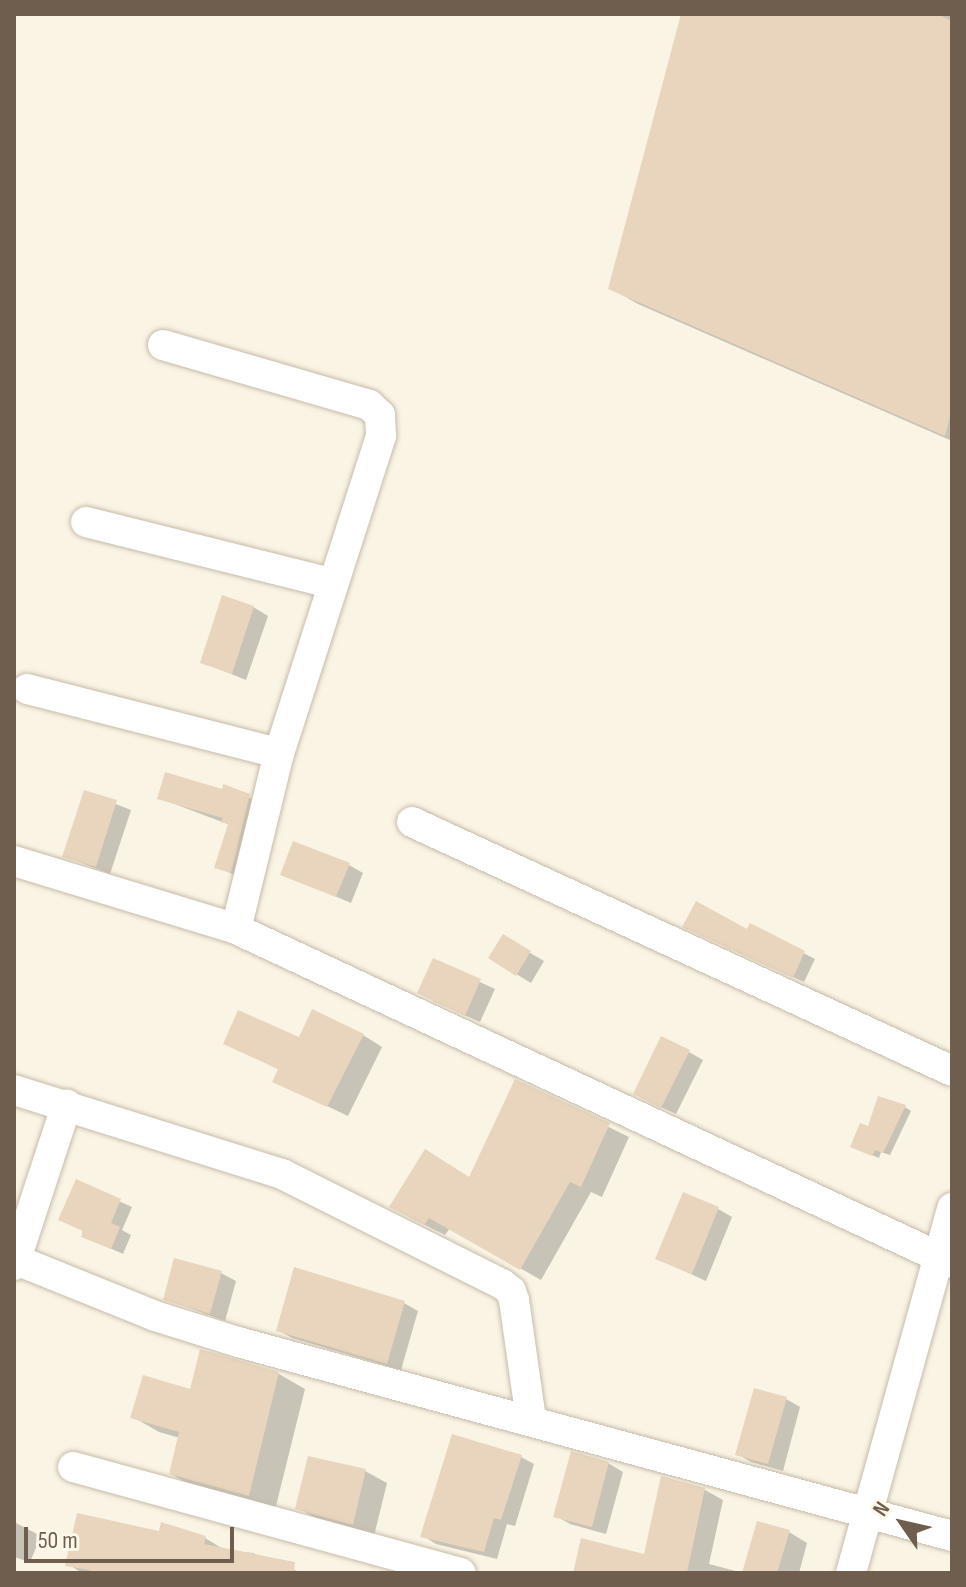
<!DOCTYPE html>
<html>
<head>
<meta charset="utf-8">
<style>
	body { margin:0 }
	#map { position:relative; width:966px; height:1587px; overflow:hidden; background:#f9f4e4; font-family:"Sofia Sans Condensed",sans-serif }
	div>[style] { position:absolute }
	.shadow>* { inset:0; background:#0003 }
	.building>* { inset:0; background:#e9d5bd }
	.roads { filter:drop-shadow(0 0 2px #c7bbaa) drop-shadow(0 0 2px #c7bbaa) }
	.minor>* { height:30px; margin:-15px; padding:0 15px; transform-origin:15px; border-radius:15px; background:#fff }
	span { translate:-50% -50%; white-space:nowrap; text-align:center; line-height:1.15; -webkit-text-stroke:7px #fdf8ea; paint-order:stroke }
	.frame { position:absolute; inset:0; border:16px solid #6f5e4d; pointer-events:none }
	.north { position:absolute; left:862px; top:1483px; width:80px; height:80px; -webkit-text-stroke:6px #fdf8ea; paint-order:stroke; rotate:304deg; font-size:22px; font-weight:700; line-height:32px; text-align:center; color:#6f5e4d }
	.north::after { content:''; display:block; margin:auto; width:28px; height:36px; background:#6f5e4d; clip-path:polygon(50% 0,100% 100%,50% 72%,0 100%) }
	.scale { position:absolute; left:24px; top:1527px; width:210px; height:36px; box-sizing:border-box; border:4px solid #6f5e4d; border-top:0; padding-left:10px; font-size:24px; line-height:28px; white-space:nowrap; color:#6f5e4d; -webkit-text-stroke:6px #fdf8ea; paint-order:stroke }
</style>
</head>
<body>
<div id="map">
	<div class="shadow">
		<i style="clip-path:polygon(683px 14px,952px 14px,952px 441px,638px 304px,610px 288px)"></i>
		<i style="clip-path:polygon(253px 607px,268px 616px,246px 680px,202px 662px)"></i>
		<i style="clip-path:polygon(224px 787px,264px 804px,245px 880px,217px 867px,230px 825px,159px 798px,223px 791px)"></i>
		<i style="clip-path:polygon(85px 792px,131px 810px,110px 874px,64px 856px)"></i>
		<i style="clip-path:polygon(349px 865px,363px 873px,351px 903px,283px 874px)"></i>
		<i style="clip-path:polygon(751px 926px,815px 959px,804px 982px,696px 932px,748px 932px)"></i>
		<i style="clip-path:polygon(503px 937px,544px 961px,531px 983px,490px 958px)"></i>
		<i style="clip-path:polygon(434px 961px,495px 989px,480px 1022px,433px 1001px)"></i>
		<i style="clip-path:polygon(363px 1035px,382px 1047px,348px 1116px,274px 1081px,280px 1070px,225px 1043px)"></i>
		<i style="clip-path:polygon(689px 1052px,703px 1060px,676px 1114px,650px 1102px)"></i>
		<i style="clip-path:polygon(516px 1082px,629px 1137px,602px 1197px,591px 1192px,541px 1280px,450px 1228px,445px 1235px,411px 1218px,471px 1179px)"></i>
		<i style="clip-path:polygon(905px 1107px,911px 1111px,890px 1155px,881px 1152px,879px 1158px,859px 1150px,869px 1129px)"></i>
		<i style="clip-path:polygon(77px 1182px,132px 1207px,122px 1230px,131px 1235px,123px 1254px,83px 1236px)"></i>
		<i style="clip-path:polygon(718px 1209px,732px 1217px,706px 1281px,658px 1259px)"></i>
		<i style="clip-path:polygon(221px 1273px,236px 1281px,225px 1321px,165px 1299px)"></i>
		<i style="clip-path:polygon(404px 1303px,418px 1311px,401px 1370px,292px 1338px,278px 1330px)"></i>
		<i style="clip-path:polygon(279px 1374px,305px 1389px,275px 1510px,197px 1489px,171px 1474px,180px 1438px,159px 1432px,133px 1417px,192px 1391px)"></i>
		<i style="clip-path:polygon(786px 1399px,800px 1407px,783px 1471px,751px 1462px,737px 1454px)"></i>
		<i style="clip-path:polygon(521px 1457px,534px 1464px,515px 1526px,507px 1524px,497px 1559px,436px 1544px,423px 1536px)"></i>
		<i style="clip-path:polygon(608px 1463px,623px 1472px,606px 1534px,570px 1524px,556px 1516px)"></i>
		<i style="clip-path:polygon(365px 1471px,387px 1483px,374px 1536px,319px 1520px,298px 1508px)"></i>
		<i style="clip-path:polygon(662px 1478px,705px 1490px,723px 1500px,709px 1564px,743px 1573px,575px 1573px,645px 1556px)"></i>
		<i style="clip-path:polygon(14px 1522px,41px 1536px,30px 1562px,14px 1557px)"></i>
		<i style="clip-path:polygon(789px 1532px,807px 1543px,799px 1573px,744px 1573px)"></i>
		<i style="clip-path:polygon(161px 1533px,205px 1538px,225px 1550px,253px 1553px,302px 1573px,82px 1573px,68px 1564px)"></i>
	</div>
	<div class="building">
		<i style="clip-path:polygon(681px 14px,937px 14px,952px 21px,952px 409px,945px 436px,608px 289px)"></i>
		<i style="clip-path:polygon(222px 595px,254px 606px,232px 674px,200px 663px)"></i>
		<i style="clip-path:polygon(165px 772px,222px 789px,223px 784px,250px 794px,231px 873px,214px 868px,228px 824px,221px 822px,223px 818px,157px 799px)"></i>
		<i style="clip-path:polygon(84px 790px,117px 800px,96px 867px,62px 857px)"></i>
		<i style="clip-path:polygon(293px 841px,350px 863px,336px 897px,280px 875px)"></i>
		<i style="clip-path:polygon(696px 901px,747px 929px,750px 923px,805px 951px,793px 978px,682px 927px)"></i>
		<i style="clip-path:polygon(503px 934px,531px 951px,516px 976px,488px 958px)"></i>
		<i style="clip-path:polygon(433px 958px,481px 979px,465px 1016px,417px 993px)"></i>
		<i style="clip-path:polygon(312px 1009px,364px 1034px,327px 1107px,272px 1082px,278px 1069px,223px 1044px,238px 1010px,299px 1037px)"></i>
		<i style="clip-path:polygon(661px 1036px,690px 1050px,661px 1108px,633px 1094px)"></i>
		<i style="clip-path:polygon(515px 1079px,610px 1123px,581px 1187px,570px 1182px,520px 1270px,429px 1218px,424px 1225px,389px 1207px,425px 1149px,469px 1177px)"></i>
		<i style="clip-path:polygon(878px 1096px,906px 1105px,883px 1153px,875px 1150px,872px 1156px,850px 1147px,860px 1123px,868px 1126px)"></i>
		<i style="clip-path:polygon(76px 1179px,121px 1199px,111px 1223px,120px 1227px,111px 1249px,81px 1237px,83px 1231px,58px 1220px)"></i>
		<i style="clip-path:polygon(683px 1192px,719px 1207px,692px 1274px,655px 1259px)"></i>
		<i style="clip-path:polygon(174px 1258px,222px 1271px,210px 1314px,163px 1300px)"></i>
		<i style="clip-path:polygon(294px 1267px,405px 1301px,387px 1364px,276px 1331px)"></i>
		<i style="clip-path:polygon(200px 1349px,279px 1372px,249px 1496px,169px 1474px,179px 1432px,130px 1418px,143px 1375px,190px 1389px)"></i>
		<i style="clip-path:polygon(754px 1388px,787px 1397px,768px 1464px,735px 1455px)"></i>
		<i style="clip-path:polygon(452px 1434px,522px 1455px,501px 1520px,494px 1518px,484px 1552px,420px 1537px)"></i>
		<i style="clip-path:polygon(571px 1451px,609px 1462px,592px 1527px,553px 1517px)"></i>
		<i style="clip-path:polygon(308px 1456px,366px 1469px,353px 1525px,295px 1509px)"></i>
		<i style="clip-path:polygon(661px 1476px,705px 1488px,687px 1573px,573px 1573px,581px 1538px,644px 1554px)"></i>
		<i style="clip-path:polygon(77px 1513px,159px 1531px,161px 1522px,206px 1536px,204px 1544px,295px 1562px,294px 1573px,89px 1573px,89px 1570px,65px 1566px)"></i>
		<i style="clip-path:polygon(757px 1521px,790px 1530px,777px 1573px,742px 1573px)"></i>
	</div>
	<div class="roads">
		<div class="minor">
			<i style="left:163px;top:345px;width:215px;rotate:16.2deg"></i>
			<i style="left:369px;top:405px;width:15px;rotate:42deg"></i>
			<i style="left:380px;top:415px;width:21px;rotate:87deg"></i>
			<i style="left:381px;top:436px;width:333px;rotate:107.8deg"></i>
			<i style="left:279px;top:753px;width:181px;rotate:103.7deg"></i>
			<i style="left:86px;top:522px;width:252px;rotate:14deg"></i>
			<i style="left:27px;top:689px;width:260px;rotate:14.3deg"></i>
			<i style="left:412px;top:822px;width:595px;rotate:24.75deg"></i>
			<i style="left:14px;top:861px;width:232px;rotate:17deg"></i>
			<i style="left:236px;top:929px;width:790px;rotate:25.01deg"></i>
			<i style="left:14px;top:1090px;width:281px;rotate:17.4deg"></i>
			<i style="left:282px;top:1174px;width:246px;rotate:26.6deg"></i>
			<i style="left:502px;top:1284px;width:11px;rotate:38deg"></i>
			<i style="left:511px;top:1291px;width:9px;rotate:72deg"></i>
			<i style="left:514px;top:1300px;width:120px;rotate:81.9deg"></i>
			<i style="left:14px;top:1259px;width:152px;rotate:22deg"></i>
			<i style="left:155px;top:1316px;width:87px;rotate:17.4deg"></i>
			<i style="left:238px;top:1342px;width:740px;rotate:15.2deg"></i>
			<i style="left:14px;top:1265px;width:169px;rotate:-71.8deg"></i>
			<i style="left:73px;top:1467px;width:402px;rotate:15.3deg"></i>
			<i style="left:851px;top:1573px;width:379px;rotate:-74.5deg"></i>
		</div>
	</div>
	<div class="frame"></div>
	<div class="north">N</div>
	<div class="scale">50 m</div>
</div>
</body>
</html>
